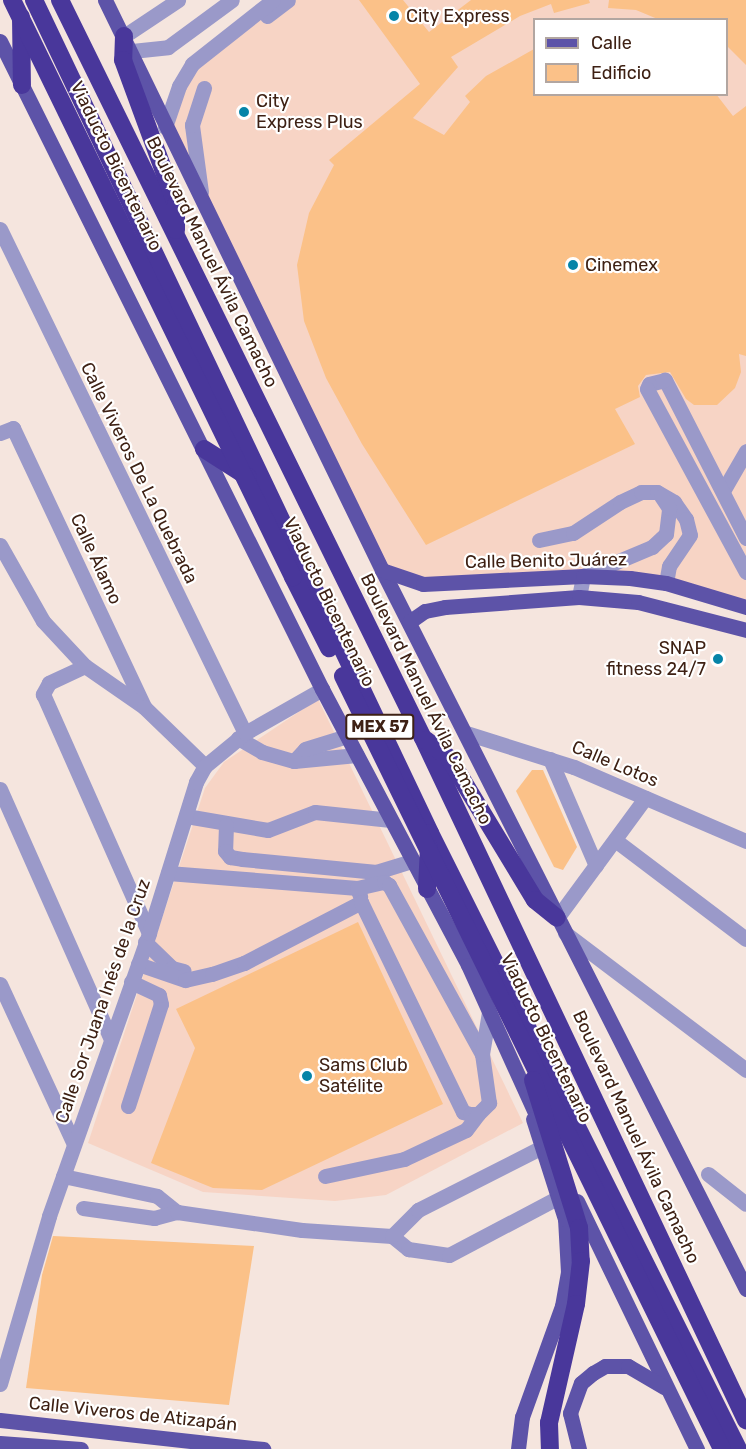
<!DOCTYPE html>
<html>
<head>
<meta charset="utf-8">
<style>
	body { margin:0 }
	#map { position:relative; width:746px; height:1449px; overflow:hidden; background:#f5e5de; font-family:Rubik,sans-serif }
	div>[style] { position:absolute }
	.built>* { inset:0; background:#f7d4c5 }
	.building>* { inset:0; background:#fbc188 }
	.minor>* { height:15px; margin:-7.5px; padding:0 7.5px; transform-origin:7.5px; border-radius:7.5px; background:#9a99c9 }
	.major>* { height:15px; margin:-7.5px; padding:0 7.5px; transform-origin:7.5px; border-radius:7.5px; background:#5d53a8 }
	.highway>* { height:18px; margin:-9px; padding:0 9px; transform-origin:9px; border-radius:9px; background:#49379b }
	.highway-bridge>* { height:18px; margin:-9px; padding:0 9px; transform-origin:9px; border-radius:9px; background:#49379b }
	.dots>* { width:16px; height:16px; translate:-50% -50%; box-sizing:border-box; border:3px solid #fff; border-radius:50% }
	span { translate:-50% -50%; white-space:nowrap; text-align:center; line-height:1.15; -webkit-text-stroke:4.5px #fff; paint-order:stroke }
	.shield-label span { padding:2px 4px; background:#fff; border:2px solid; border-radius:4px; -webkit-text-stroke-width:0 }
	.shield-label { font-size:16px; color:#3e2114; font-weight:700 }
	.poi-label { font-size:18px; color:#3e2114 }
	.left { translate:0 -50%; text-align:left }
	.right { translate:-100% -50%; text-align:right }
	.street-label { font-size:18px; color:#3e2114 }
	.legend { position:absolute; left:533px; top:18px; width:195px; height:78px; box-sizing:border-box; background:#fff; border:2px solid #b2a6a1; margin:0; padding:8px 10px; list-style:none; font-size:18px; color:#3e2114 }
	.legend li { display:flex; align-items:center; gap:12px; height:30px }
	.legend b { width:30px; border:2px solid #b2a6a1 }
</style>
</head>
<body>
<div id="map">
	<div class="built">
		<i style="clip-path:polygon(evenodd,273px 0,746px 0,746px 607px,666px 583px,423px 584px,382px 570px,165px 127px,179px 86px,273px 0,534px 20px,726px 20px,726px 94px,534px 94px,534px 20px)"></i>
		<i style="clip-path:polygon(318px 699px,523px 1123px,386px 1195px,335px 1201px,203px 1192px,88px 1143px,205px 788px,224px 762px)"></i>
	</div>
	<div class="building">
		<i style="clip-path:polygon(359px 0,403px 0,429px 32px,471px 0,589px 0,590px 3px,554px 13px,551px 4px,520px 16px,451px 57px,458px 67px,413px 118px,444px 135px,470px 102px,465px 96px,486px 76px,534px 49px,534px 94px,716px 94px,733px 116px,746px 106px,746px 356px,739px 354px,741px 372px,735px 388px,717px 405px,694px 405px,686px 399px,670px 372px,646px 375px,638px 386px,640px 397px,615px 409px,635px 444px,426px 545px,362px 444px,326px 378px,304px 321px,297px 265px,309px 213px,334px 165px,329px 160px,420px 84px)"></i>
		<i style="clip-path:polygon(609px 0,746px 0,746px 65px,726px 45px,726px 20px,660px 20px,636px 10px,608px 8px)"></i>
		<i style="clip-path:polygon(532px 770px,543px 770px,577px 847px,563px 870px,554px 867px,516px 791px)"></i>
		<i style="clip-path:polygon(358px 922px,443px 1104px,262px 1190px,213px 1188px,151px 1163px,195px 1048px,176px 1009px)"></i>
		<i style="clip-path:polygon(53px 1236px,254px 1246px,229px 1405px,26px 1388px,42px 1275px)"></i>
	</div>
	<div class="minor">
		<i style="left:267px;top:16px;width:26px;rotate:-37deg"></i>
		<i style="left:124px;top:36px;width:65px;rotate:-33.7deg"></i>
		<i style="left:132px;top:51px;width:36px;rotate:-6deg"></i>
		<i style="left:168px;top:47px;width:79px;rotate:-36.3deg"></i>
		<i style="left:165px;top:127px;width:43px;rotate:-71.1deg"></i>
		<i style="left:179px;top:86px;width:26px;rotate:-59deg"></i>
		<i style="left:192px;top:64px;width:103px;rotate:-38.3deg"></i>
		<i style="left:201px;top:192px;width:68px;rotate:-97.7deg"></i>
		<i style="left:192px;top:125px;width:39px;rotate:-72deg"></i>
		<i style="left:0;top:229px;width:560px;rotate:64.08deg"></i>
		<i style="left:0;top:433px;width:14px;rotate:-21deg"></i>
		<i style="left:13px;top:428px;width:308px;rotate:64.8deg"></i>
		<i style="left:723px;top:491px;width:46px;rotate:-60.1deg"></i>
		<i style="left:746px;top:538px;width:178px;rotate:-117.1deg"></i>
		<i style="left:665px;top:380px;width:16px;rotate:166deg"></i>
		<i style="left:649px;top:384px;width:5px;rotate:112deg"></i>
		<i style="left:647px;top:389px;width:208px;rotate:61.6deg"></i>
		<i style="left:539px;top:540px;width:35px;rotate:-12deg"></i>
		<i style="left:573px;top:533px;width:56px;rotate:-33.4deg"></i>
		<i style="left:620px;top:502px;width:23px;rotate:-25deg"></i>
		<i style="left:641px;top:492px;width:16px"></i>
		<i style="left:657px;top:492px;width:20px;rotate:30deg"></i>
		<i style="left:674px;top:502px;width:21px;rotate:55deg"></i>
		<i style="left:686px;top:519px;width:16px;rotate:76deg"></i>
		<i style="left:690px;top:535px;width:37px;rotate:124deg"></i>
		<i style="left:669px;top:566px;width:17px;rotate:100deg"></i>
		<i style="left:0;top:545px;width:87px;rotate:60.5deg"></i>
		<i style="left:43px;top:621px;width:62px;rotate:47deg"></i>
		<i style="left:85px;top:666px;width:72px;rotate:34.8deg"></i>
		<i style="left:144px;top:707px;width:85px;rotate:44deg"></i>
		<i style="left:579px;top:597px;width:21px;rotate:-79deg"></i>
		<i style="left:583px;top:576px;width:75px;rotate:-22.8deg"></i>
		<i style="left:652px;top:547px;width:19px;rotate:-43deg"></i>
		<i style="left:666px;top:534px;width:26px;rotate:-83deg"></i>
		<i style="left:669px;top:508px;width:14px;rotate:-124deg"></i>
		<i style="left:85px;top:666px;width:40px;rotate:155deg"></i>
		<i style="left:49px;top:683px;width:13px;rotate:119deg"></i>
		<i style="left:43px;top:694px;width:261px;rotate:66.1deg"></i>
		<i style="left:466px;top:733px;width:113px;rotate:17.5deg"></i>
		<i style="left:574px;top:767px;width:187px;rotate:23.3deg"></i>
		<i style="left:238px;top:738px;width:28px;rotate:30deg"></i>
		<i style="left:262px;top:752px;width:33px;rotate:16deg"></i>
		<i style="left:294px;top:761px;width:63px;rotate:-5.4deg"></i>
		<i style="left:550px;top:759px;width:116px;rotate:66.7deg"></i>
		<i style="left:294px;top:761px;width:16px;rotate:-47deg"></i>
		<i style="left:305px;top:749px;width:44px;rotate:-17.2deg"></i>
		<i style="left:0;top:789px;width:274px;rotate:66.1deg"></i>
		<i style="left:186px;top:816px;width:83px;rotate:9.7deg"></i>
		<i style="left:268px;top:830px;width:50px;rotate:-21deg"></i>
		<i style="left:315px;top:812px;width:76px;rotate:6deg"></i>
		<i style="left:226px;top:825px;width:26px;rotate:92deg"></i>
		<i style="left:225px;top:851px;width:8px;rotate:50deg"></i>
		<i style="left:230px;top:857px;width:12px;rotate:9deg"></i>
		<i style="left:242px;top:859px;width:135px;rotate:5.5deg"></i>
		<i style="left:376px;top:872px;width:37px;rotate:-17deg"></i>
		<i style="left:615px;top:840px;width:164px;rotate:37.1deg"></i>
		<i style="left:168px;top:873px;width:190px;rotate:4.5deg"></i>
		<i style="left:357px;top:888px;width:9px;rotate:69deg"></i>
		<i style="left:357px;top:888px;width:28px;rotate:-13deg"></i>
		<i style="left:384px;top:882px;width:6px;rotate:31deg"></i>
		<i style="left:389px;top:885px;width:193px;rotate:61.2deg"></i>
		<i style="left:557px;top:918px;width:149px;rotate:-53.7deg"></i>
		<i style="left:565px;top:933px;width:227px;rotate:37.1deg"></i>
		<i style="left:145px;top:942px;width:37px;rotate:44deg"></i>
		<i style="left:172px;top:968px;width:12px;rotate:14deg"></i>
		<i style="left:138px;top:964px;width:50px;rotate:18.8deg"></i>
		<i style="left:185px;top:980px;width:28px;rotate:-13deg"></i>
		<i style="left:212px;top:974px;width:34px;rotate:-19deg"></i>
		<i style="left:244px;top:963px;width:132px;rotate:-27.5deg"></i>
		<i style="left:361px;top:902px;width:233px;rotate:64.1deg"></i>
		<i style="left:463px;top:1112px;width:7px;rotate:16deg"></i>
		<i style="left:470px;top:1114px;width:8px"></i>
		<i style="left:478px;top:1114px;width:16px;rotate:-45deg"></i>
		<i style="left:489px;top:1103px;width:49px;rotate:-98.1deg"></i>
		<i style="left:482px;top:1054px;width:43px;rotate:-80.5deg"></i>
		<i style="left:0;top:984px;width:176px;rotate:65.2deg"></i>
		<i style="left:128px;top:1106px;width:107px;rotate:-72.1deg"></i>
		<i style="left:161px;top:1004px;width:9px;rotate:-103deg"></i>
		<i style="left:159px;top:995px;width:31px;rotate:-155deg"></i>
		<i style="left:708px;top:1174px;width:48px;rotate:38.3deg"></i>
		<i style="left:63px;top:1176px;width:96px;rotate:12deg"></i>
		<i style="left:157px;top:1196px;width:26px;rotate:39deg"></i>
		<i style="left:325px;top:1176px;width:81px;rotate:-12.1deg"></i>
		<i style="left:404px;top:1159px;width:68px;rotate:-25.1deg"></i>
		<i style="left:466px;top:1130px;width:20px;rotate:-53deg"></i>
		<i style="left:83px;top:1208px;width:72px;rotate:8deg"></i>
		<i style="left:154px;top:1218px;width:24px;rotate:-15deg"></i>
		<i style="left:177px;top:1212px;width:126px;rotate:8.2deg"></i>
		<i style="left:302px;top:1230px;width:90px;rotate:3.8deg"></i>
		<i style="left:392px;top:1236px;width:21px;rotate:39deg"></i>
		<i style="left:408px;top:1249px;width:41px;rotate:8.3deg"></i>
		<i style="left:449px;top:1255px;width:124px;rotate:-27.8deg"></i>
		<i style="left:392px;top:1236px;width:37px;rotate:-45deg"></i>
		<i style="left:418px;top:1210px;width:137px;rotate:-26.9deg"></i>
		<i style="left:0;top:1384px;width:175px;rotate:-73.7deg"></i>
		<i style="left:49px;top:1216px;width:300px;rotate:-70.5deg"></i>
		<i style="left:149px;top:933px;width:158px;rotate:-72.7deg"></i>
		<i style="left:196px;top:782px;width:18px;rotate:-61deg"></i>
		<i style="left:205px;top:766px;width:52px;rotate:-39.5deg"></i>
		<i style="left:245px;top:733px;width:89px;rotate:-29.7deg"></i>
	</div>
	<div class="major">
		<i style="left:105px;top:0;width:634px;rotate:64.08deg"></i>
		<i style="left:382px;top:570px;width:806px;rotate:63.15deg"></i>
		<i style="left:0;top:41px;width:724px;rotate:63.58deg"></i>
		<i style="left:322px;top:689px;width:312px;rotate:62.1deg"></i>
		<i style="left:468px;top:965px;width:179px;rotate:65.6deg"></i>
		<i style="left:382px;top:570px;width:43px;rotate:18.9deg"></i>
		<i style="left:423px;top:584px;width:160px;rotate:-2.9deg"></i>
		<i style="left:583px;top:576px;width:47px;rotate:2.4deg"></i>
		<i style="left:630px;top:578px;width:36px;rotate:8deg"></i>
		<i style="left:666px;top:583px;width:84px;rotate:16.7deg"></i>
		<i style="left:409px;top:622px;width:19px;rotate:-35deg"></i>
		<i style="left:425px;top:611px;width:20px;rotate:-11deg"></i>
		<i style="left:445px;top:607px;width:134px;rotate:-4.3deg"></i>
		<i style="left:579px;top:597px;width:59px;rotate:4.8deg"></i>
		<i style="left:638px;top:602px;width:112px;rotate:14.5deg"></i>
		<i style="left:577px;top:1201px;width:276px;rotate:64.2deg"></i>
		<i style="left:0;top:1420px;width:265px;rotate:6.3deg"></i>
		<i style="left:0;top:1443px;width:81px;rotate:4.2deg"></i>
		<i style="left:518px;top:1449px;width:32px;rotate:-83deg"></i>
		<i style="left:522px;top:1417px;width:118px;rotate:-70.2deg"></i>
		<i style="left:562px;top:1306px;width:35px;rotate:-80deg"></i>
		<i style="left:568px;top:1272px;width:53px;rotate:-93.2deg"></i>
		<i style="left:565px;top:1219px;width:105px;rotate:-107.7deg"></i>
		<i style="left:579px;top:1449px;width:37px;rotate:-104deg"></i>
		<i style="left:570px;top:1413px;width:32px;rotate:-70deg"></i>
		<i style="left:581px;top:1383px;width:16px;rotate:-40deg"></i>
		<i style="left:593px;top:1373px;width:14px;rotate:-30deg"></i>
		<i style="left:605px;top:1366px;width:23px"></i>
		<i style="left:628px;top:1366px;width:42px;rotate:30.3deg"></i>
	</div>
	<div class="highway">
		<i style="left:34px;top:0;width:922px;rotate:64.57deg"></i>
		<i style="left:430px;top:833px;width:689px;rotate:63.43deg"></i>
		<i style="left:60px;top:0;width:822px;rotate:63.81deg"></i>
		<i style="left:423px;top:738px;width:755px;rotate:64.66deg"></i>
		<i style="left:21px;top:17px;width:68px;rotate:89.2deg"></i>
		<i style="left:124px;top:36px;width:24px;rotate:92deg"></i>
		<i style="left:123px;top:60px;width:153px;rotate:69.8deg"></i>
		<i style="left:176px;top:204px;width:26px;rotate:90deg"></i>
		<i style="left:204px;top:449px;width:52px;rotate:32.5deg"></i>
		<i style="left:293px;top:577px;width:80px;rotate:63.1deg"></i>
		<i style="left:426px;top:740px;width:29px;rotate:38deg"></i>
		<i style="left:449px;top:758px;width:166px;rotate:58.8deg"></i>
		<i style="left:535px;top:900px;width:28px;rotate:39deg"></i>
		<i style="left:427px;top:889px;width:42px;rotate:-87.3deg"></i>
		<i style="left:549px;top:1423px;width:26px;rotate:88deg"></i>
	</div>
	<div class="highway-bridge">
		<i style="left:12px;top:0;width:642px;rotate:64.03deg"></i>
		<i style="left:343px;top:676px;width:861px;rotate:63.88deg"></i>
		<i style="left:533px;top:1080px;width:155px;rotate:72.7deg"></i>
		<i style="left:579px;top:1228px;width:33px;rotate:87deg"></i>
		<i style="left:581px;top:1261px;width:43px;rotate:96.6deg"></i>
		<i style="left:576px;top:1304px;width:122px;rotate:102.8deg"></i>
	</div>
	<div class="dots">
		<i style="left:394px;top:16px;background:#0584a8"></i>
		<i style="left:244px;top:112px;background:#0584a8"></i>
		<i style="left:573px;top:265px;background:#0584a8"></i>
		<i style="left:718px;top:659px;background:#0584a8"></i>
		<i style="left:307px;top:1076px;background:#0584a8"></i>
	</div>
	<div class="shield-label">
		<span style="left:380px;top:727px">MEX 57</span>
	</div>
	<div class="poi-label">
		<span class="left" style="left:406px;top:16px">City Express</span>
		<span class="left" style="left:256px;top:112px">City<br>Express Plus</span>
		<span class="left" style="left:585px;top:265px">Cinemex</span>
		<span class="right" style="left:706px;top:659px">SNAP<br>fitness 24/7</span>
		<span class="left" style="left:319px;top:1076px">Sams Club<br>Satélite</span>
	</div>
	<div class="street-label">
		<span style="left:116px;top:166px;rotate:64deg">Viaducto Bicentenario</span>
		<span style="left:212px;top:262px;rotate:64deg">Boulevard Manuel Ávila Camacho</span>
		<span style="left:139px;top:473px;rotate:64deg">Calle Viveros De La Quebrada</span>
		<span style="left:96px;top:559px;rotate:65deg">Calle Álamo</span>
		<span style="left:546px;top:561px;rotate:-1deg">Calle Benito Juárez</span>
		<span style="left:329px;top:602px;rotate:64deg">Viaducto Bicentenario</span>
		<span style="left:426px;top:699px;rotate:64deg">Boulevard Manuel Ávila Camacho</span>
		<span style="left:615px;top:764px;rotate:23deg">Calle Lotos</span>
		<span style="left:103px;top:1001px;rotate:-71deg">Calle Sor Juana Inés de la Cruz</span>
		<span style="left:546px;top:1038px;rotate:64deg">Viaducto Bicentenario</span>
		<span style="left:636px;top:1137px;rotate:65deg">Boulevard Manuel Ávila Camacho</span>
		<span style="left:133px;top:1414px;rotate:6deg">Calle Viveros de Atizapán</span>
	</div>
	<ul class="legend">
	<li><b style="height:8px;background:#5d53a8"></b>Calle</li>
	<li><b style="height:16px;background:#fbc188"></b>Edificio</li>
	</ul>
</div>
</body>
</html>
